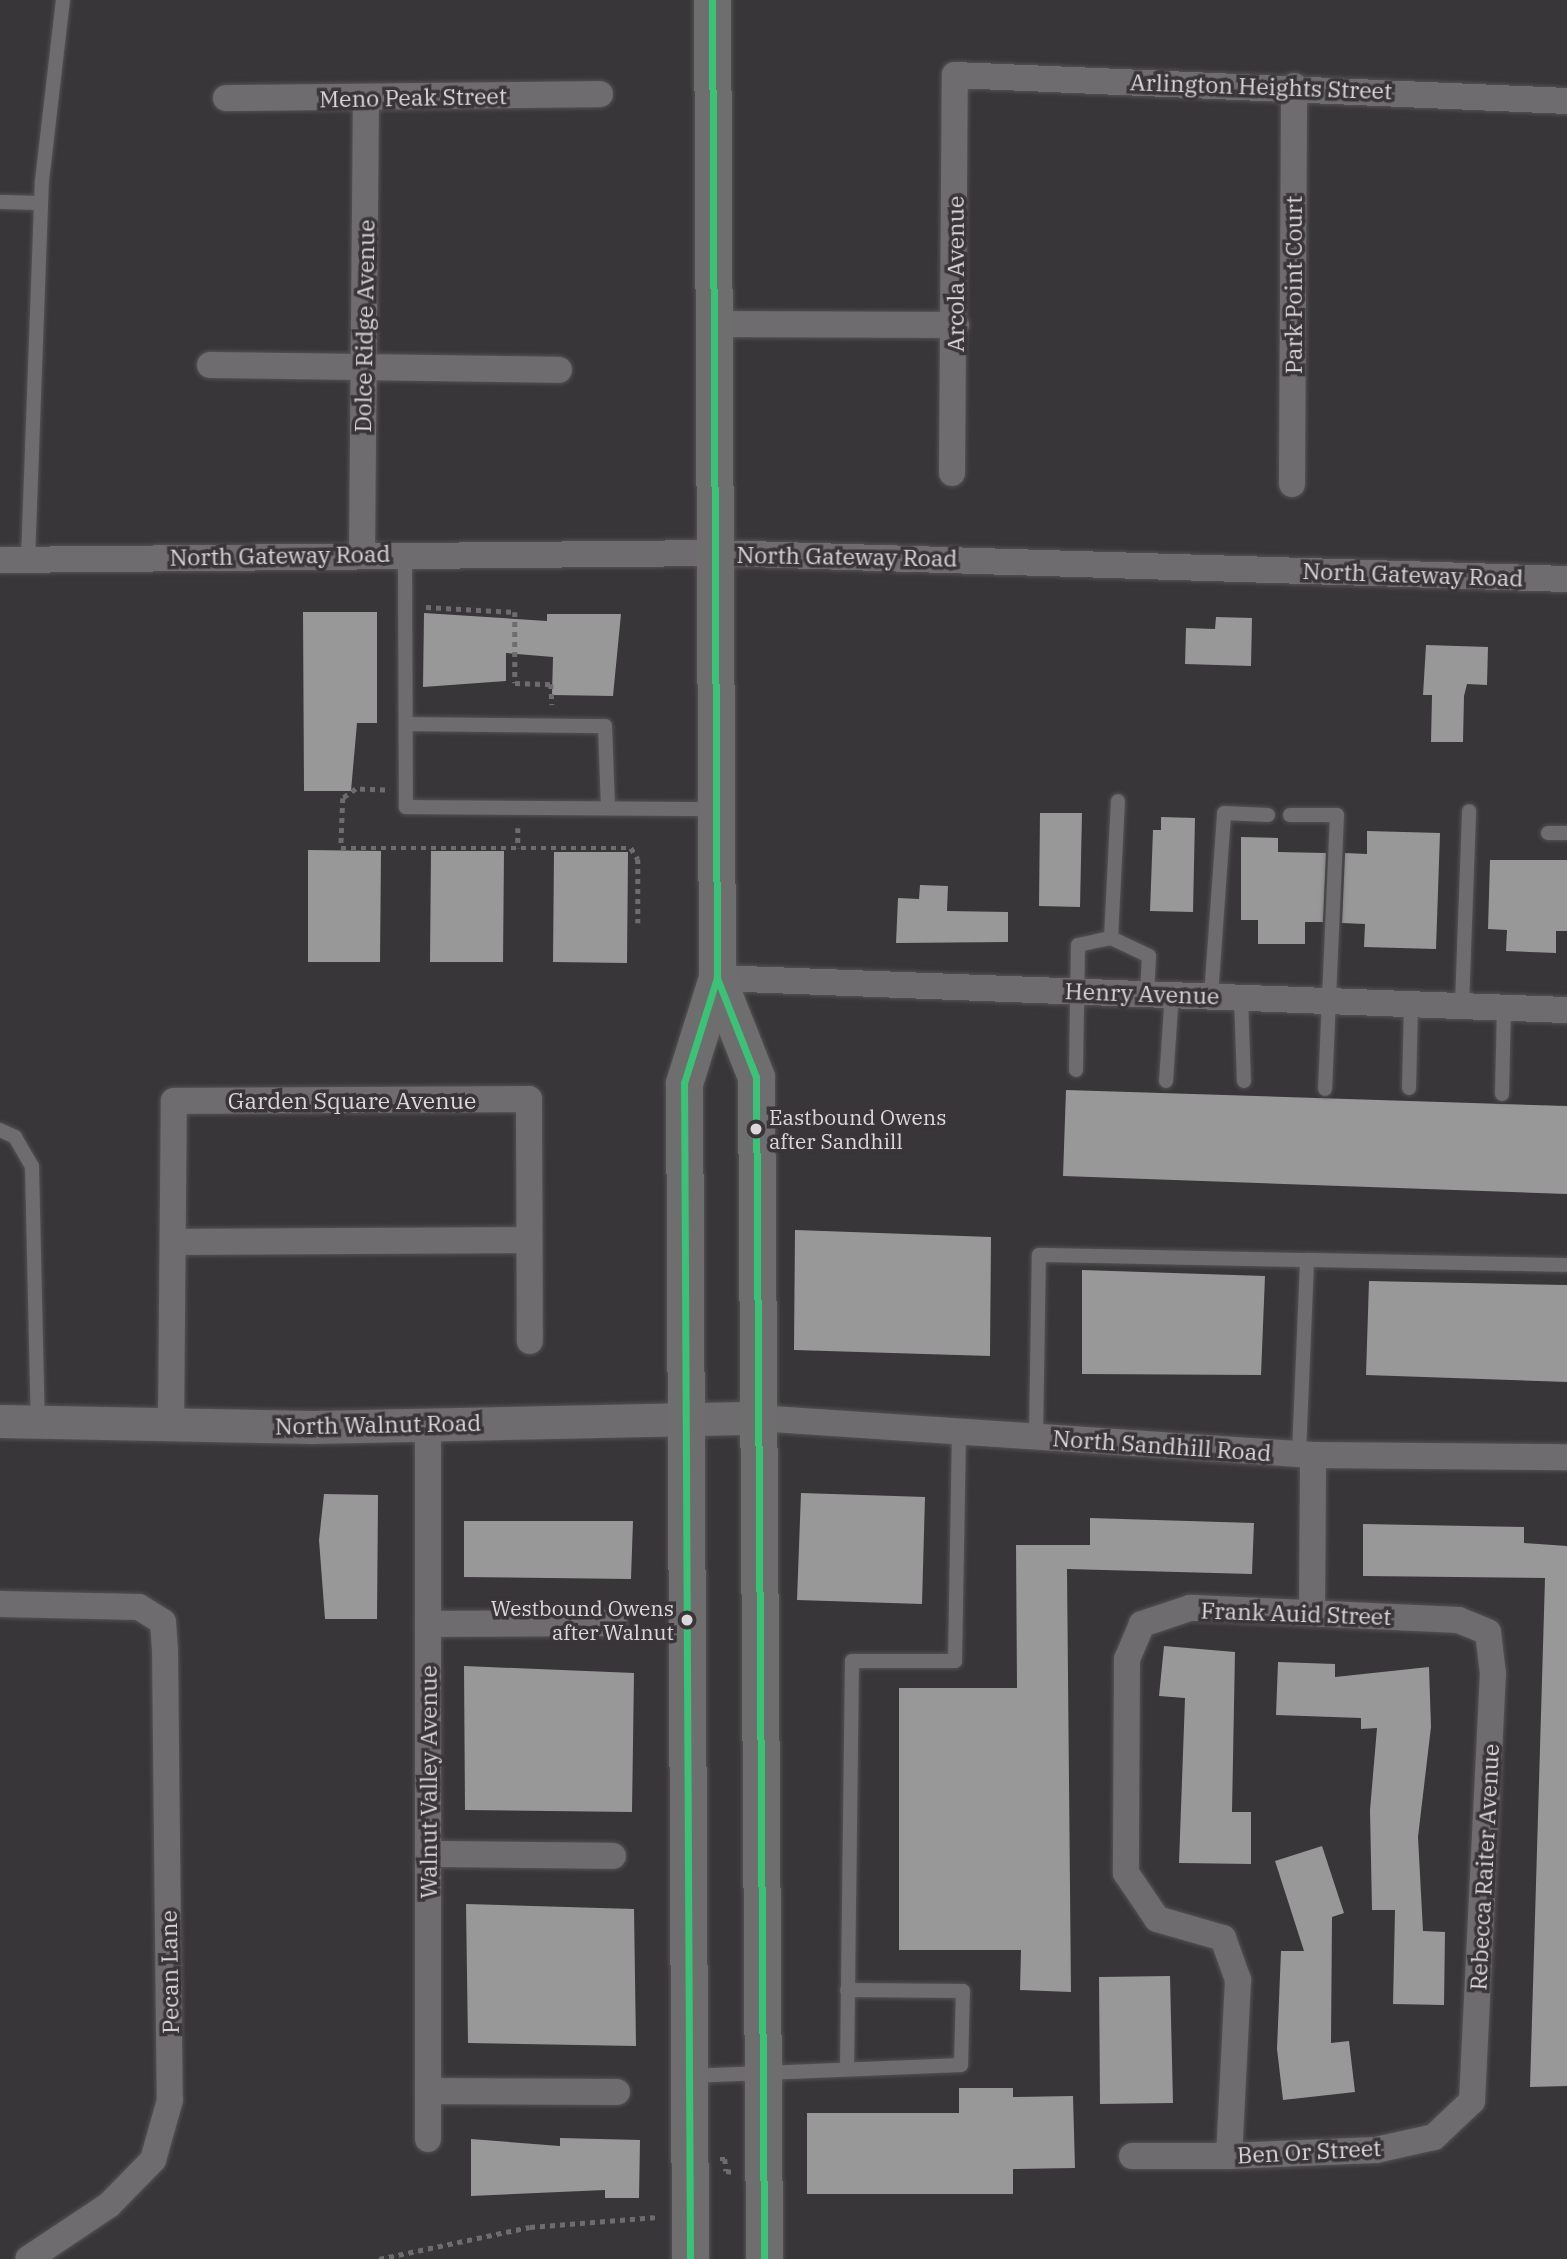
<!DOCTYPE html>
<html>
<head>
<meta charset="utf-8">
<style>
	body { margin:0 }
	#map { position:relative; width:1567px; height:2259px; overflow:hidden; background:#383638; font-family:"IBM Plex Serif",serif }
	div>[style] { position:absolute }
	.building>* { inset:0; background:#999899 }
	.path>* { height:4.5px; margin-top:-2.25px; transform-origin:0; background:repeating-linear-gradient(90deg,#6e6c6e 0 5px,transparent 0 10px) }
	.roads { filter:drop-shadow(0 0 2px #545254) drop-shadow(0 0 2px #545254) }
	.service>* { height:14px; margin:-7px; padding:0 7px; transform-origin:7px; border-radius:7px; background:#6e6c6e }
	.minor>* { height:26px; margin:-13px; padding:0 13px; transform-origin:13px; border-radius:13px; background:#6e6c6e }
	.tertiary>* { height:33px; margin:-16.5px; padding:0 16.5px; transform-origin:16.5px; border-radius:16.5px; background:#6e6c6e }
	.secondary>* { height:37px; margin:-18.5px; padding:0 18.5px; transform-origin:18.5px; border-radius:18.5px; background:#6e6e6e }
	.bus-1>* { height:7px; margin:-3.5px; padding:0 3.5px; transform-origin:3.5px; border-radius:3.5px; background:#3ac276 }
	.dots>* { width:19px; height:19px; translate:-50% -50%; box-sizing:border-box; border:4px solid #393539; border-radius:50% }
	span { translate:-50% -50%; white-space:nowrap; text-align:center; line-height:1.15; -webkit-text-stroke:7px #393539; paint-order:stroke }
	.bus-label { font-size:21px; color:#dbd8db }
	.left { translate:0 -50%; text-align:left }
	.right { translate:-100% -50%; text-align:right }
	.street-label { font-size:23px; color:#dbd8db }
</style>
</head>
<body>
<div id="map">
	<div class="building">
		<i style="clip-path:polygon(303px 612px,377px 612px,377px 723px,357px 723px,351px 791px,304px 791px)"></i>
		<i style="clip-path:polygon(424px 613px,547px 621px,547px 614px,621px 614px,613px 696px,552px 695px,553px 657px,506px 653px,506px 681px,423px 687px)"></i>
		<i style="clip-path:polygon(1216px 617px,1252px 618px,1251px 666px,1185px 664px,1186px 628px,1215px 629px)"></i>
		<i style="clip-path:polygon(1426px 645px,1488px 647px,1487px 685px,1467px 684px,1464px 696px,1463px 742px,1431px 742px,1432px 695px,1423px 695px)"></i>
		<i style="clip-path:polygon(1040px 813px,1082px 813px,1080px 907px,1039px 906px)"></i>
		<i style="clip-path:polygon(1161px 817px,1195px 818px,1193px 912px,1150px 911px,1153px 830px,1161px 830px)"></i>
		<i style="clip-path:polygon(1367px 831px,1440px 833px,1436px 949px,1364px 947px,1365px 924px,1342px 923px,1345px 853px,1367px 854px)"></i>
		<i style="clip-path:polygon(1241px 837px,1278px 838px,1278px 852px,1326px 853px,1323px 922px,1305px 922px,1305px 944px,1258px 944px,1258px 920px,1241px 920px)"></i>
		<i style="clip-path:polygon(308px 850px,381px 851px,380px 962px,308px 962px)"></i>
		<i style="clip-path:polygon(431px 851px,504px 851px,503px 962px,430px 962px)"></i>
		<i style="clip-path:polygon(554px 852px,628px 852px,627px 963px,553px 962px)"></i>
		<i style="clip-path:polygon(1490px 860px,1567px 860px,1567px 931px,1556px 931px,1556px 953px,1506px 951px,1507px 930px,1488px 929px)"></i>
		<i style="clip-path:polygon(920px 885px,948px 886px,947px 911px,1008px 912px,1008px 942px,896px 943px,898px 898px,919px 899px)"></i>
		<i style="clip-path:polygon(1066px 1090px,1567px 1106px,1567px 1194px,1063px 1176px)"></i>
		<i style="clip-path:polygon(795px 1230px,991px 1237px,990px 1356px,794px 1350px)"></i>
		<i style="clip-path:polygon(1082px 1270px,1265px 1276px,1261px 1375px,1082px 1374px)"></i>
		<i style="clip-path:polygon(1369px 1281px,1567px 1285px,1567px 1382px,1366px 1375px)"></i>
		<i style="clip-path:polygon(801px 1493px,925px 1497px,922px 1604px,797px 1600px)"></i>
		<i style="clip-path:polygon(324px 1494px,378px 1495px,377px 1619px,325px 1619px,319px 1540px)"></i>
		<i style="clip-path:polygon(1090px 1518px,1254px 1523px,1252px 1574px,1067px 1569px,1071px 1992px,1020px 1990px,1021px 1950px,899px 1950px,899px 1688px,1017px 1688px,1016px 1545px,1090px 1545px)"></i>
		<i style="clip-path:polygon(464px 1521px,633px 1521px,631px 1579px,464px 1577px)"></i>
		<i style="clip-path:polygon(1363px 1524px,1524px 1527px,1524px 1543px,1567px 1546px,1567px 2086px,1530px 2087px,1545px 1578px,1363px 1576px)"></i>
		<i style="clip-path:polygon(1164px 1646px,1235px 1652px,1232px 1812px,1251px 1812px,1251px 1864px,1179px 1863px,1185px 1698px,1159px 1696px)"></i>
		<i style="clip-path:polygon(1278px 1662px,1335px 1664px,1335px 1677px,1429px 1667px,1431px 1727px,1418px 1837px,1423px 1931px,1445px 1932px,1444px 2005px,1393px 2004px,1395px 1910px,1372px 1910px,1370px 1810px,1377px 1728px,1361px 1729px,1361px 1718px,1276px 1715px)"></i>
		<i style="clip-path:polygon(464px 1666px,634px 1673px,632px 1812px,465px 1810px)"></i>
		<i style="clip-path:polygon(1322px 1846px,1344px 1913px,1332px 1917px,1331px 2043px,1349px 2041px,1355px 2092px,1283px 2100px,1277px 2049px,1281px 1951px,1304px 1951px,1275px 1861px)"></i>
		<i style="clip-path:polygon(466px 1904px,634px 1909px,636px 2046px,468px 2043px)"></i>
		<i style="clip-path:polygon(1170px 1976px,1173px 2103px,1100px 2104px,1099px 1977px)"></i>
		<i style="clip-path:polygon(959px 2088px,1013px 2088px,1013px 2097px,1073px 2096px,1075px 2168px,1013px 2169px,1013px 2194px,807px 2194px,807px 2113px,959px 2113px)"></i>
		<i style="clip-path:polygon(560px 2138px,640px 2140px,639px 2198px,605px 2198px,605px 2190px,471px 2196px,471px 2139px,560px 2146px)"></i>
	</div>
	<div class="path">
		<i style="left:426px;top:607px;width:89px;rotate:3.2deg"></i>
		<i style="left:515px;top:612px;width:71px;rotate:90deg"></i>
		<i style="left:515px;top:683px;width:36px;rotate:2deg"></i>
		<i style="left:551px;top:684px;width:21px;rotate:87deg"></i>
		<i style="left:385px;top:790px;width:29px;rotate:-178deg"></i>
		<i style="left:356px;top:789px;width:16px;rotate:145deg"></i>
		<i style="left:343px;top:798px;width:50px;rotate:92.3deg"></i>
		<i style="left:341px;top:848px;width:290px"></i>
		<i style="left:631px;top:848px;width:13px;rotate:58deg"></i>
		<i style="left:638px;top:859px;width:64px;rotate:90deg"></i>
		<i style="left:518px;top:828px;width:20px;rotate:90deg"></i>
		<i style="left:720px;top:2159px;width:5px"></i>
		<i style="left:725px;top:2159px;width:12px;rotate:85deg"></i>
		<i style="left:726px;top:2171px;width:8px;rotate:7deg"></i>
		<i style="left:379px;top:2259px;width:154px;rotate:-12deg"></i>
		<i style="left:530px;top:2227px;width:128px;rotate:-4.5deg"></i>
	</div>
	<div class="roads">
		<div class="service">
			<i style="left:0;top:202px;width:41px;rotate:1.4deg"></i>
			<i style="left:405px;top:553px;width:254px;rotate:89.8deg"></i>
			<i style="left:406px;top:807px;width:308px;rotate:0.4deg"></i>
			<i style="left:28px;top:559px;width:378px;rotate:-87.9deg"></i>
			<i style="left:42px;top:181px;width:182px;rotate:-83.4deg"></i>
			<i style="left:407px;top:724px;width:198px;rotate:0.6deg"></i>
			<i style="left:605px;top:726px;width:82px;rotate:87.9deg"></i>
			<i style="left:1290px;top:815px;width:47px"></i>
			<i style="left:1337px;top:815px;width:274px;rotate:92.5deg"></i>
			<i style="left:1548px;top:833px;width:19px"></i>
			<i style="left:1111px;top:938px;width:137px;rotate:-87.1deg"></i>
			<i style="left:1211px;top:996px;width:183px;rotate:-85.9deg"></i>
			<i style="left:1224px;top:813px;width:44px;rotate:2.6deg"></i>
			<i style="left:1241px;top:997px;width:84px;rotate:88deg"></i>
			<i style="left:1462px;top:1005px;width:194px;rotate:-87.9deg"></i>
			<i style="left:1076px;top:1070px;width:125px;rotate:-89.1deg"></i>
			<i style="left:1078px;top:945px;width:34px;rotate:-12deg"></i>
			<i style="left:1111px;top:938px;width:42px;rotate:25.3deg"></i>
			<i style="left:1149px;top:956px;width:38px;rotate:93deg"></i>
			<i style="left:1166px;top:1081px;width:87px;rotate:-86.1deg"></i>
			<i style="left:1409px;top:1088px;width:84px;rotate:-88.6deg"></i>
			<i style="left:1502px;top:1094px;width:87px;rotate:-88.7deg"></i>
			<i style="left:0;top:1130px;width:17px;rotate:25deg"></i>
			<i style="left:15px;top:1137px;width:34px;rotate:60deg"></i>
			<i style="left:32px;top:1166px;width:256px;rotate:88.7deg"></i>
			<i style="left:1036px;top:1437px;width:182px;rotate:-89.1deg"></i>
			<i style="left:1039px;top:1255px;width:268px;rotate:1.1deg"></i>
			<i style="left:1299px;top:1453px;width:193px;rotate:-87.6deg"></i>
			<i style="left:1307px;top:1260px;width:260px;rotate:1.1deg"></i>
			<i style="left:847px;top:2069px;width:408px;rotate:-89.3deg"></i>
			<i style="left:852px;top:1661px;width:103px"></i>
			<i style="left:955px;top:1661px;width:227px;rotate:-89deg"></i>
			<i style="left:690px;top:2076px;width:271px;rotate:-2.3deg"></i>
			<i style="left:961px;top:2065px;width:74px;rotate:-88.5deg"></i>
			<i style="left:963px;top:1991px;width:116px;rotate:-179.5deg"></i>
		</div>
		<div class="minor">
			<i style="left:226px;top:98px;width:374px;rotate:-0.6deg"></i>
			<i style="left:714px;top:324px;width:242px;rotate:0.2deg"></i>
			<i style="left:210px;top:365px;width:349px;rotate:0.8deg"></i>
			<i style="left:952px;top:473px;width:398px;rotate:-89.6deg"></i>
			<i style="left:955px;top:75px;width:613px;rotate:2.43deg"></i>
			<i style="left:1292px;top:484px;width:398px;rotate:-89.7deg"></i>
			<i style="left:362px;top:554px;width:456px;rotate:-89.5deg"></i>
			<i style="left:0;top:560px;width:716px;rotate:-0.56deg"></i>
			<i style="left:716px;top:553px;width:851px;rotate:1.75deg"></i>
			<i style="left:717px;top:978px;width:851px;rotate:2.16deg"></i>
			<i style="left:173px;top:1242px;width:356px;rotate:-0.3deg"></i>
			<i style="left:757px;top:1418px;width:557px;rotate:3.81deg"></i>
			<i style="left:1313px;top:1455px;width:254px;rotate:0.5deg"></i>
			<i style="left:171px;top:1424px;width:323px;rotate:-89.5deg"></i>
			<i style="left:174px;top:1101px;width:355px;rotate:-0.3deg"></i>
			<i style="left:529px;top:1099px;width:242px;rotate:89.8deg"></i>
			<i style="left:428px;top:1424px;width:715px;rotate:90deg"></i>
			<i style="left:0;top:1604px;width:139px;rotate:1.2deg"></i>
			<i style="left:139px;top:1607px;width:28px;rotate:32deg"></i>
			<i style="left:163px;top:1622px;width:27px;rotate:86deg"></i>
			<i style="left:165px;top:1649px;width:451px;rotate:89.4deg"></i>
			<i style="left:170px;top:2100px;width:62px;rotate:105.8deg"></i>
			<i style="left:153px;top:2160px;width:63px;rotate:134.4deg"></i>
			<i style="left:109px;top:2205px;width:97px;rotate:146.3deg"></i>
			<i style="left:1312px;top:1611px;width:156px;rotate:-89.6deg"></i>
			<i style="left:428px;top:1624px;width:186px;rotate:-0.3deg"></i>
			<i style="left:428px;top:1854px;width:185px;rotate:0.6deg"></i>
			<i style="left:428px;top:2091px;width:189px;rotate:0.3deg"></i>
			<i style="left:1132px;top:2156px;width:97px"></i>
			<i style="left:1229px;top:2156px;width:147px;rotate:-2.3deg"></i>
			<i style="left:1376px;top:2150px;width:59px;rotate:-12.6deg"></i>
			<i style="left:1434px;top:2137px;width:52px;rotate:-43.5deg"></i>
			<i style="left:1472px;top:2101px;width:428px;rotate:-87.2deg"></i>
			<i style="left:1493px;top:1674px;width:42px;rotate:-96.8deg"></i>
			<i style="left:1488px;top:1632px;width:31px;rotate:-158deg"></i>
			<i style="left:1459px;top:1620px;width:269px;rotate:-177.4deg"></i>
			<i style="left:1190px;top:1608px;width:51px;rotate:161.6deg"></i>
			<i style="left:1142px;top:1624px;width:38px;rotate:113deg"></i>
			<i style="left:1127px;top:1659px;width:214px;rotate:90.3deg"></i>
			<i style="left:1126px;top:1873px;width:55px;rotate:56deg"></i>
			<i style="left:1157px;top:1919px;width:69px;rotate:16.1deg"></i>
			<i style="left:1223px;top:1938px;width:45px;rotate:70.3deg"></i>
			<i style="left:1238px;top:1980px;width:176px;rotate:92.9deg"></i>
		</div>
		<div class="tertiary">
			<i style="left:0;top:1421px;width:312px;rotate:1.1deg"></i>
			<i style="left:312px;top:1427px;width:445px;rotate:-1.2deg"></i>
		</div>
		<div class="secondary">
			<i style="left:717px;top:978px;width:106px;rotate:68.5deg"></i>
			<i style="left:756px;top:1077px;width:1182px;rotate:89.61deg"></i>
			<i style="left:690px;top:2259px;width:1176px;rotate:-90.29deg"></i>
			<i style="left:684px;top:1083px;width:110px;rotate:-72.6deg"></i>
			<i style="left:717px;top:978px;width:978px;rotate:-90.29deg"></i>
		</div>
	</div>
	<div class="bus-1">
		<i style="left:717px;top:978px;width:106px;rotate:68.5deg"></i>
		<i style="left:756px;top:1077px;width:1182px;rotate:89.61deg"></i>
		<i style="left:690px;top:2259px;width:1176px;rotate:-90.29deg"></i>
		<i style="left:684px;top:1083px;width:110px;rotate:-72.6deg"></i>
		<i style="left:717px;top:978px;width:978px;rotate:-90.29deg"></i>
	</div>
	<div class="dots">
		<i style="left:756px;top:1129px;background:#dbd8db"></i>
		<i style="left:687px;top:1620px;background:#dbd8db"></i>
	</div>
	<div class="bus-label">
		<span class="left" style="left:769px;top:1129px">Eastbound Owens<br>after Sandhill</span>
		<span class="right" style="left:674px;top:1620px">Westbound Owens<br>after Walnut</span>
	</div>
	<div class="street-label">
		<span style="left:1261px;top:86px;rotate:2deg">Arlington Heights Street</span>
		<span style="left:413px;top:97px;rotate:-1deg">Meno Peak Street</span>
		<span style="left:955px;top:274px;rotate:-90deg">Arcola Avenue</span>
		<span style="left:1293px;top:285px;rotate:-90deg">Park Point Court</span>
		<span style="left:364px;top:326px;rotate:-89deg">Dolce Ridge Avenue</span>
		<span style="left:280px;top:555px;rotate:-1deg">North Gateway Road</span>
		<span style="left:847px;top:556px;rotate:1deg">North Gateway Road</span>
		<span style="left:1413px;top:574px;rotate:2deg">North Gateway Road</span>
		<span style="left:1142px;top:993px;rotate:2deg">Henry Avenue</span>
		<span style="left:352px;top:1100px">Garden Square Avenue</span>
		<span style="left:378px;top:1424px;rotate:-1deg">North Walnut Road</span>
		<span style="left:1162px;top:1445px;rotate:4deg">North Sandhill Road</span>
		<span style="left:1296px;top:1613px;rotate:2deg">Frank Auid Street</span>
		<span style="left:428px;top:1782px;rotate:-90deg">Walnut Valley Avenue</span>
		<span style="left:1484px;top:1867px;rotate:-87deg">Rebecca Raiter Avenue</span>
		<span style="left:169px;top:1972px;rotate:-91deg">Pecan Lane</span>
		<span style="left:1309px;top:2151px;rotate:-3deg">Ben Or Street</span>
	</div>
</div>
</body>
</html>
